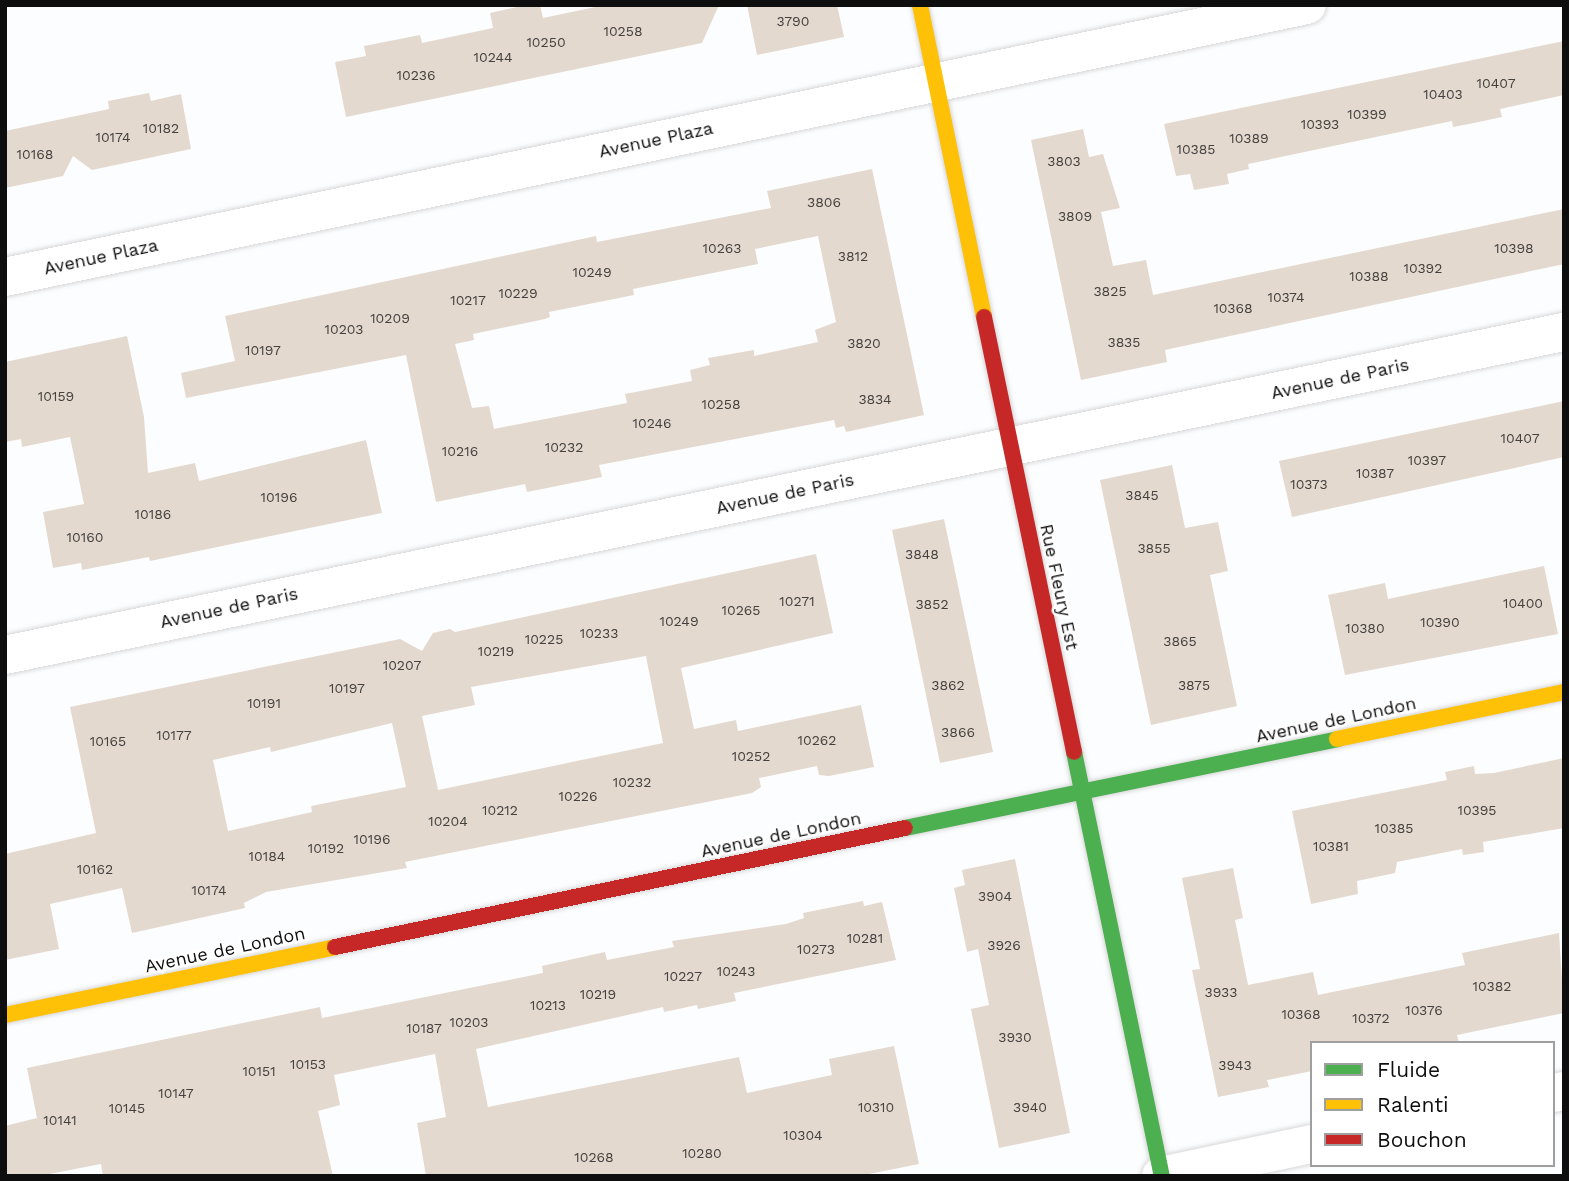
<!DOCTYPE html>
<html>
<head>
<meta charset="utf-8">
<style>
	body { margin:0 }
	#map { position:relative; width:1569px; height:1181px; overflow:hidden; background:#fcfdfe; font-family:"Work Sans",sans-serif }
	div>[style] { position:absolute }
	.building>* { inset:0; background:#e4d9cf }
	.roads { filter:drop-shadow(0 0 2px #d7d7d8) drop-shadow(0 0 2px #d7d7d8) }
	.street>* { height:38px; margin:-19px; padding:0 19px; transform-origin:19px; border-radius:19px; background:#fff }
	.fast>* { height:16px; margin:-8px; padding:0 8px; transform-origin:8px; border-radius:8px; background:#4caf50 }
	.slow>* { height:16px; margin:-8px; padding:0 8px; transform-origin:8px; border-radius:8px; background:#ffc107 }
	.jam>* { height:16px; margin:-8px; padding:0 8px; transform-origin:8px; border-radius:8px; background:#c62828 }
	span { translate:-50% -50%; white-space:nowrap; text-align:center; line-height:1.15; -webkit-text-stroke:5px #fff; paint-order:stroke }
	.number-label { font-size:14px; color:#44413f }
	.number-label span { -webkit-text-stroke-width:0 }
	.street-label { font-size:18px; color:#0e0e0f }
	.frame { position:absolute; inset:0; border:7px solid #0e0e0f; pointer-events:none }
	.legend { position:absolute; left:1310px; top:1041px; width:245px; height:126px; box-sizing:border-box; background:#fff; border:2px solid #9f9f9f; margin:0; padding:9px 12px; list-style:none; font-size:21px; color:#0e0e0f }
	.legend li { display:flex; align-items:center; gap:14px; height:35px }
	.legend b { width:35px; border:2px solid #9f9f9f }
</style>
</head>
<body>
<div id="map">
	<div class="building">
		<i style="clip-path:polygon(526px 5px,540px 5px,543px 18px,605px 5px,719px 5px,702px 43px,346px 117px,335px 62px,366px 56px,364px 46px,420px 35px,422px 43px,493px 28px,490px 13px)"></i>
		<i style="clip-path:polygon(747px 5px,837px 5px,844px 37px,757px 55px)"></i>
		<i style="clip-path:polygon(1564px 41px,1564px 95px,1500px 109px,1502px 117px,1474px 123px,1453px 127px,1452px 121px,1248px 164px,1249px 169px,1227px 174px,1229px 184px,1194px 190px,1190px 174px,1176px 176px,1164px 124px)"></i>
		<i style="clip-path:polygon(149px 93px,151px 101px,181px 94px,191px 149px,92px 170px,73px 156px,63px 176px,5px 188px,5px 131px,109px 109px,108px 101px)"></i>
		<i style="clip-path:polygon(1083px 129px,1089px 157px,1103px 154px,1120px 208px,1101px 212px,1113px 266px,1146px 260px,1153px 295px,1564px 209px,1564px 264px,1165px 350px,1167px 362px,1081px 380px,1031px 140px)"></i>
		<i style="clip-path:polygon(evenodd,872px 169px,924px 415px,846px 432px,844px 426px,836px 428px,834px 420px,599px 465px,602px 477px,527px 492px,525px 484px,436px 502px,406px 355px,186px 398px,181px 373px,235px 361px,225px 316px,596px 236px,597px 242px,771px 208px,767px 191px,872px 169px,818px 236px,836px 322px,815px 330px,818px 342px,754px 356px,754px 350px,708px 358px,710px 365px,690px 370px,692px 381px,625px 394px,627px 403px,494px 429px,489px 406px,472px 408px,455px 344px,474px 340px,473px 334px,545px 319px,550px 317px,549px 312px,634px 295px,633px 289px,758px 264px,755px 249px,818px 236px)"></i>
		<i style="clip-path:polygon(127px 336px,144px 417px,148px 473px,195px 463px,199px 481px,366px 440px,382px 513px,150px 561px,149px 557px,82px 570px,81px 563px,53px 568px,43px 512px,84px 504px,70px 437px,22px 447px,21px 439px,5px 442px,5px 362px)"></i>
		<i style="clip-path:polygon(1564px 401px,1564px 457px,1292px 517px,1279px 461px)"></i>
		<i style="clip-path:polygon(1172px 465px,1185px 528px,1218px 522px,1228px 571px,1210px 575px,1237px 706px,1151px 725px,1100px 480px)"></i>
		<i style="clip-path:polygon(944px 519px,993px 752px,940px 763px,892px 530px)"></i>
		<i style="clip-path:polygon(evenodd,816px 554px,833px 633px,681px 668px,694px 729px,736px 720px,738px 731px,861px 705px,874px 767px,829px 776px,819px 775px,817px 766px,759px 778px,761px 787px,752px 793px,405px 862px,407px 868px,266px 892px,244px 903px,245px 908px,132px 933px,122px 888px,50px 904px,59px 949px,5px 960px,5px 854px,96px 833px,70px 707px,400px 639px,422px 651px,433px 633px,450px 629px,455px 632px,816px 554px,646px 656px,663px 743px,438px 790px,422px 716px,475px 705px,471px 687px,646px 656px,816px 554px,392px 723px,406px 787px,311px 806px,312px 812px,228px 831px,213px 760px,270px 747px,271px 752px,392px 723px)"></i>
		<i style="clip-path:polygon(1544px 566px,1558px 634px,1345px 675px,1328px 595px,1385px 583px,1388px 599px)"></i>
		<i style="clip-path:polygon(1564px 758px,1564px 828px,1483px 842px,1484px 852px,1463px 855px,1462px 849px,1397px 862px,1395px 873px,1357px 881px,1358px 894px,1311px 904px,1292px 811px,1447px 780px,1445px 772px,1474px 766px,1475px 774px,1494px 773px)"></i>
		<i style="clip-path:polygon(1015px 859px,1070px 1133px,999px 1148px,971px 1009px,989px 1005px,978px 949px,967px 952px,954px 888px,965px 885px,962px 870px)"></i>
		<i style="clip-path:polygon(1233px 868px,1243px 918px,1235px 920px,1248px 985px,1313px 972px,1318px 995px,1465px 965px,1462px 953px,1559px 933px,1564px 1013px,1457px 1035px,1459px 1043px,1312px 1043px,1312px 1071px,1267px 1080px,1269px 1087px,1218px 1097px,1192px 970px,1200px 969px,1182px 878px)"></i>
		<i style="clip-path:polygon(863px 901px,864px 906px,882px 902px,896px 960px,734px 993px,736px 1001px,698px 1009px,697px 1005px,664px 1012px,663px 1007px,476px 1049px,488px 1107px,739px 1057px,747px 1093px,832px 1075px,829px 1059px,894px 1046px,919px 1164px,859px 1176px,426px 1176px,417px 1123px,446px 1117px,435px 1054px,334px 1075px,340px 1105px,318px 1111px,333px 1176px,103px 1176px,101px 1164px,39px 1176px,5px 1176px,5px 1126px,37px 1118px,27px 1068px,320px 1007px,322px 1018px,543px 973px,542px 966px,605px 952px,607px 960px,674px 947px,672px 941px,786px 924px,804px 918px,803px 913px)"></i>
	</div>
	<div class="roads">
		<div class="street">
			<i style="left:5px;top:277px;width:1330px;rotate:-11.8deg"></i>
			<i style="left:5px;top:655px;width:1592px;rotate:-11.71deg"></i>
			<i style="left:1553px;top:1093px;width:11px;rotate:-10deg"></i>
			<i style="left:1161px;top:1176px;width:154px;rotate:-12deg"></i>
		</div>
		<div class="fast">
			<i style="left:1074px;top:752px;width:433px;rotate:78.3deg"></i>
			<i style="left:905px;top:828px;width:441px;rotate:-11.6deg"></i>
		</div>
		<div class="slow">
			<i style="left:920px;top:5px;width:318px;rotate:78.4deg"></i>
			<i style="left:1337px;top:739px;width:232px;rotate:-11.7deg"></i>
			<i style="left:5px;top:1015px;width:337px;rotate:-11.6deg"></i>
		</div>
		<div class="jam">
			<i style="left:984px;top:317px;width:444px;rotate:78.3deg"></i>
			<i style="left:335px;top:947px;width:582px;rotate:-11.79deg"></i>
		</div>
	</div>
	<div class="number-label">
		<span style="left:793px;top:21px">3790</span>
		<span style="left:623px;top:31px">10258</span>
		<span style="left:546px;top:42px">10250</span>
		<span style="left:493px;top:57px">10244</span>
		<span style="left:416px;top:75px">10236</span>
		<span style="left:1496px;top:83px">10407</span>
		<span style="left:1443px;top:94px">10403</span>
		<span style="left:1367px;top:114px">10399</span>
		<span style="left:1320px;top:124px">10393</span>
		<span style="left:161px;top:128px">10182</span>
		<span style="left:113px;top:137px">10174</span>
		<span style="left:1249px;top:138px">10389</span>
		<span style="left:1196px;top:149px">10385</span>
		<span style="left:35px;top:154px">10168</span>
		<span style="left:1064px;top:161px">3803</span>
		<span style="left:824px;top:202px">3806</span>
		<span style="left:1075px;top:216px">3809</span>
		<span style="left:722px;top:248px">10263</span>
		<span style="left:1514px;top:248px">10398</span>
		<span style="left:853px;top:256px">3812</span>
		<span style="left:1423px;top:268px">10392</span>
		<span style="left:592px;top:272px">10249</span>
		<span style="left:1369px;top:276px">10388</span>
		<span style="left:1110px;top:291px">3825</span>
		<span style="left:518px;top:293px">10229</span>
		<span style="left:1286px;top:297px">10374</span>
		<span style="left:468px;top:300px">10217</span>
		<span style="left:1233px;top:308px">10368</span>
		<span style="left:390px;top:318px">10209</span>
		<span style="left:344px;top:329px">10203</span>
		<span style="left:1124px;top:342px">3835</span>
		<span style="left:864px;top:343px">3820</span>
		<span style="left:263px;top:350px">10197</span>
		<span style="left:56px;top:396px">10159</span>
		<span style="left:875px;top:399px">3834</span>
		<span style="left:721px;top:404px">10258</span>
		<span style="left:652px;top:423px">10246</span>
		<span style="left:1520px;top:438px">10407</span>
		<span style="left:564px;top:447px">10232</span>
		<span style="left:460px;top:451px">10216</span>
		<span style="left:1427px;top:460px">10397</span>
		<span style="left:1375px;top:473px">10387</span>
		<span style="left:1309px;top:484px">10373</span>
		<span style="left:1142px;top:495px">3845</span>
		<span style="left:279px;top:497px">10196</span>
		<span style="left:153px;top:514px">10186</span>
		<span style="left:85px;top:537px">10160</span>
		<span style="left:1154px;top:548px">3855</span>
		<span style="left:922px;top:554px">3848</span>
		<span style="left:797px;top:601px">10271</span>
		<span style="left:1523px;top:603px">10400</span>
		<span style="left:932px;top:604px">3852</span>
		<span style="left:741px;top:610px">10265</span>
		<span style="left:679px;top:621px">10249</span>
		<span style="left:1440px;top:622px">10390</span>
		<span style="left:1365px;top:628px">10380</span>
		<span style="left:599px;top:633px">10233</span>
		<span style="left:544px;top:639px">10225</span>
		<span style="left:1180px;top:641px">3865</span>
		<span style="left:496px;top:651px">10219</span>
		<span style="left:402px;top:665px">10207</span>
		<span style="left:948px;top:685px">3862</span>
		<span style="left:1194px;top:685px">3875</span>
		<span style="left:347px;top:688px">10197</span>
		<span style="left:264px;top:703px">10191</span>
		<span style="left:958px;top:732px">3866</span>
		<span style="left:174px;top:735px">10177</span>
		<span style="left:817px;top:740px">10262</span>
		<span style="left:108px;top:741px">10165</span>
		<span style="left:751px;top:756px">10252</span>
		<span style="left:632px;top:782px">10232</span>
		<span style="left:578px;top:796px">10226</span>
		<span style="left:500px;top:810px">10212</span>
		<span style="left:1477px;top:810px">10395</span>
		<span style="left:448px;top:821px">10204</span>
		<span style="left:1394px;top:828px">10385</span>
		<span style="left:372px;top:839px">10196</span>
		<span style="left:1331px;top:846px">10381</span>
		<span style="left:326px;top:848px">10192</span>
		<span style="left:267px;top:856px">10184</span>
		<span style="left:95px;top:869px">10162</span>
		<span style="left:209px;top:890px">10174</span>
		<span style="left:995px;top:896px">3904</span>
		<span style="left:865px;top:938px">10281</span>
		<span style="left:1004px;top:945px">3926</span>
		<span style="left:816px;top:949px">10273</span>
		<span style="left:736px;top:971px">10243</span>
		<span style="left:683px;top:976px">10227</span>
		<span style="left:1492px;top:986px">10382</span>
		<span style="left:1221px;top:992px">3933</span>
		<span style="left:598px;top:994px">10219</span>
		<span style="left:548px;top:1005px">10213</span>
		<span style="left:1424px;top:1010px">10376</span>
		<span style="left:1301px;top:1014px">10368</span>
		<span style="left:1371px;top:1018px">10372</span>
		<span style="left:469px;top:1022px">10203</span>
		<span style="left:424px;top:1028px">10187</span>
		<span style="left:1015px;top:1037px">3930</span>
		<span style="left:308px;top:1064px">10153</span>
		<span style="left:1235px;top:1065px">3943</span>
		<span style="left:259px;top:1071px">10151</span>
		<span style="left:176px;top:1093px">10147</span>
		<span style="left:876px;top:1107px">10310</span>
		<span style="left:1030px;top:1107px">3940</span>
		<span style="left:127px;top:1108px">10145</span>
		<span style="left:60px;top:1120px">10141</span>
		<span style="left:803px;top:1135px">10304</span>
		<span style="left:702px;top:1153px">10280</span>
		<span style="left:594px;top:1157px">10268</span>
	</div>
	<div class="street-label">
		<span style="left:656px;top:140px;rotate:-12deg">Avenue Plaza</span>
		<span style="left:101px;top:257px;rotate:-12deg">Avenue Plaza</span>
		<span style="left:1340px;top:379px;rotate:-12deg">Avenue de Paris</span>
		<span style="left:785px;top:494px;rotate:-12deg">Avenue de Paris</span>
		<span style="left:1059px;top:587px;rotate:78deg">Rue Fleury Est</span>
		<span style="left:229px;top:608px;rotate:-12deg">Avenue de Paris</span>
		<span style="left:1336px;top:720px;rotate:-12deg">Avenue de London</span>
		<span style="left:781px;top:835px;rotate:-12deg">Avenue de London</span>
		<span style="left:225px;top:950px;rotate:-12deg">Avenue de London</span>
	</div>
	<div class="frame"></div>
	<ul class="legend">
	<li><b style="height:9px;background:#4caf50"></b>Fluide</li>
	<li><b style="height:9px;background:#ffc107"></b>Ralenti</li>
	<li><b style="height:9px;background:#c62828"></b>Bouchon</li>
	</ul>
</div>
</body>
</html>
